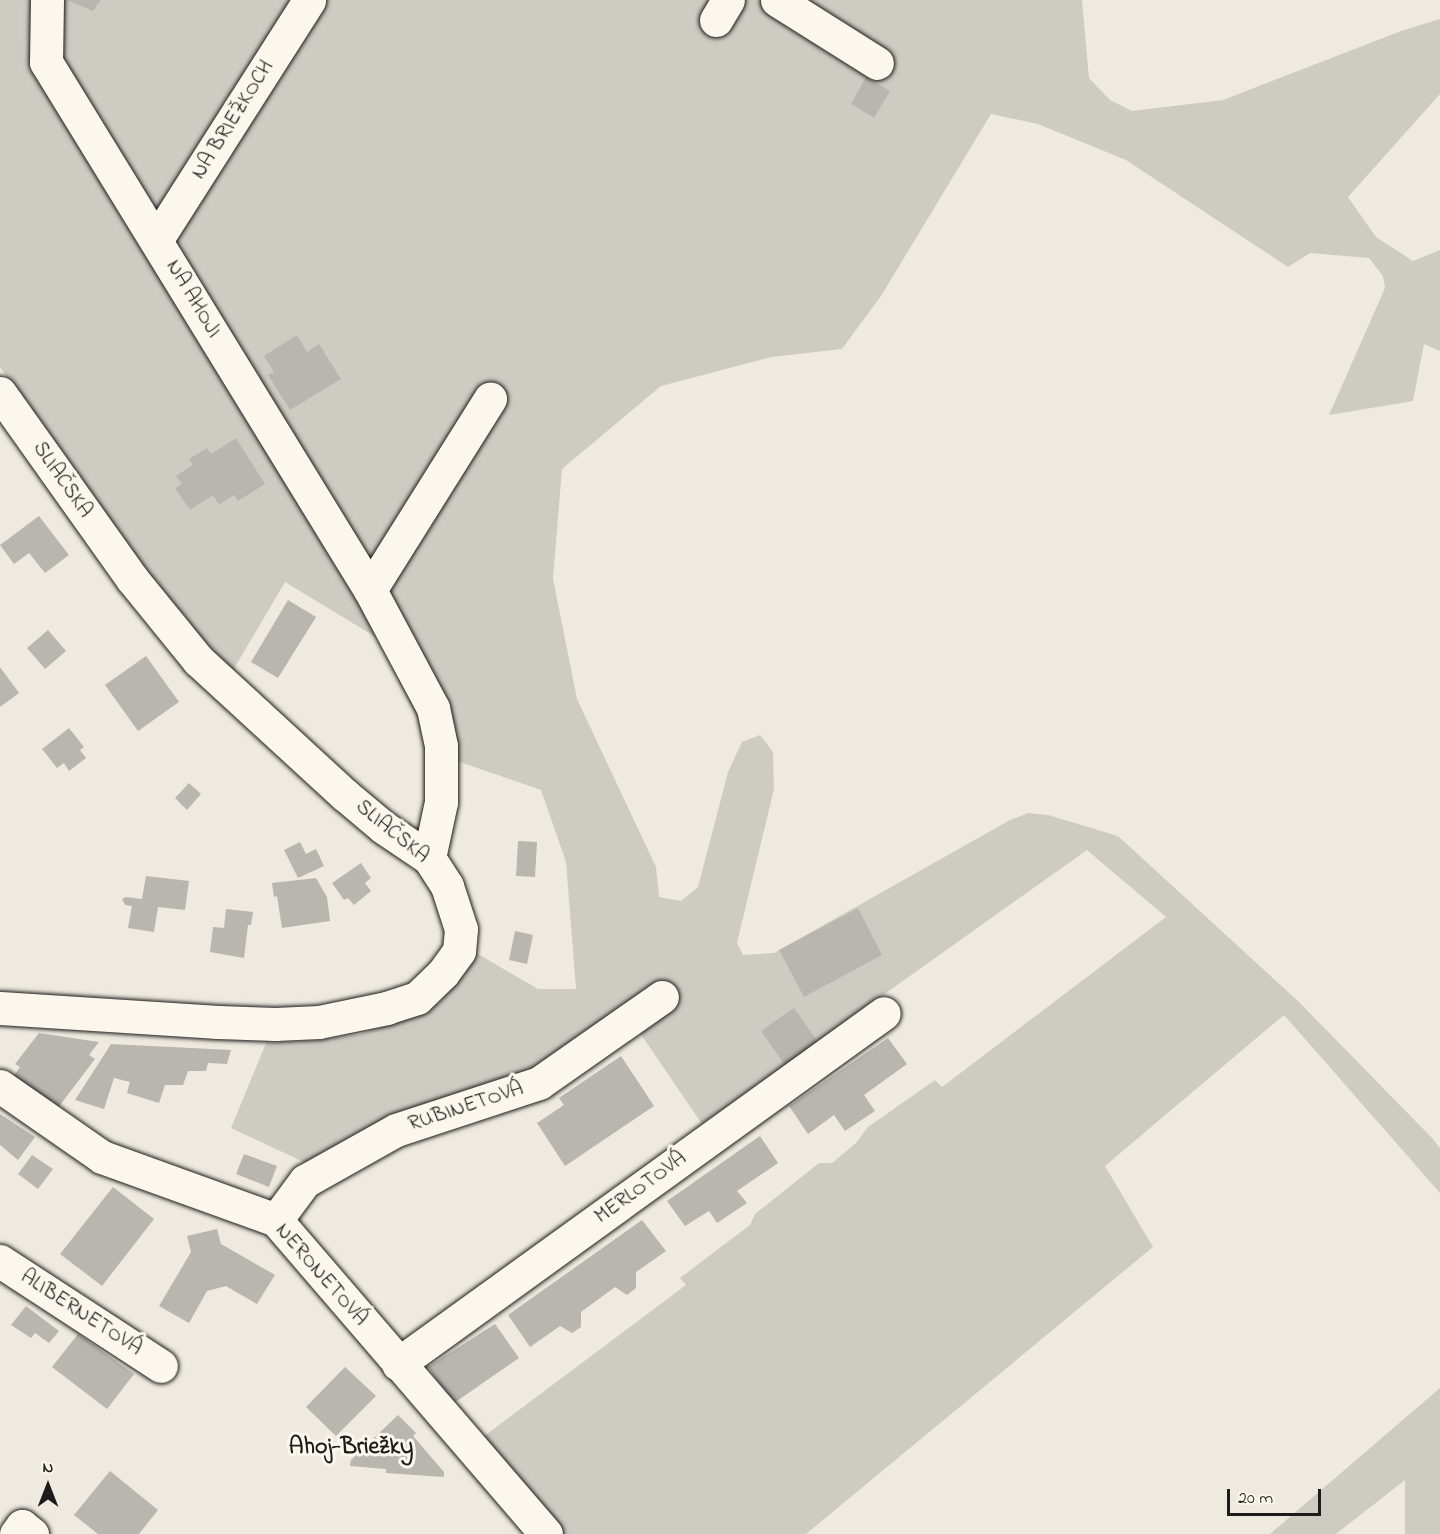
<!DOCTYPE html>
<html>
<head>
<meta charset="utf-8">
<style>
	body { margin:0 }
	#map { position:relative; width:1440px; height:1534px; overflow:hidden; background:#eeeadf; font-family:"Indie Flower",sans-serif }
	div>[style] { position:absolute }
	.green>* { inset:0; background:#ceccc2 }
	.building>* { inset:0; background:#b9b6af }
	.roads { filter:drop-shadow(0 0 2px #1c1c1c) drop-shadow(0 0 2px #1c1c1c) }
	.minor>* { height:33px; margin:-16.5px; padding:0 16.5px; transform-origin:16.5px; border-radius:16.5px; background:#fbf7ec }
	span { translate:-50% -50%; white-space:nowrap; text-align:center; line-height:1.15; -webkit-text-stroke:6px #fbf7ec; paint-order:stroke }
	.street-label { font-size:21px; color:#1c1c1c }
	.quarter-label { font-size:24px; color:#1c1c1c; font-weight:700 }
	.north { position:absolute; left:18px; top:1456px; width:60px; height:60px; -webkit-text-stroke:4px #fbf7ec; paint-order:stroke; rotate:0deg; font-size:16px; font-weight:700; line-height:24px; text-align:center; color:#1c1c1c }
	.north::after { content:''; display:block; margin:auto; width:21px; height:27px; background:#1c1c1c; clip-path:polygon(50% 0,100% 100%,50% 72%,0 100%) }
	.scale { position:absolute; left:1227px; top:1489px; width:94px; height:27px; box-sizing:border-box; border:3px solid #1c1c1c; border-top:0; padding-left:8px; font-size:18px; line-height:21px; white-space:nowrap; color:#1c1c1c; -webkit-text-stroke:4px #fbf7ec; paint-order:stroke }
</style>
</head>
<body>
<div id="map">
	<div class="green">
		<i style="clip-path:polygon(0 0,1082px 0,1089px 78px,1110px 100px,1132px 111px,1223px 100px,1401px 31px,1440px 19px,1440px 94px,1348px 197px,1376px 237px,1413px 261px,1440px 250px,1440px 351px,1424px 344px,1413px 401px,1329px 415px,1385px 288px,1383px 276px,1369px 258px,1310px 253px,1288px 267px,1126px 160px,1038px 124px,991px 114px,881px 296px,842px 349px,772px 357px,661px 386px,562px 469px,553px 579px,577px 699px,656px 867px,659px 897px,681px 901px,698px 887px,728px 772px,742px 742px,760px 735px,773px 752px,774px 789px,737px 943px,743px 955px,774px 953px,1010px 820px,1028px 813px,1048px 815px,1118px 836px,1299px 1002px,1432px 1138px,1440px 1148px,1440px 1193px,1284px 1015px,1105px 1166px,1153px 1247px,806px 1534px,564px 1534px,479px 1440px,686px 1285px,680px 1278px,750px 1225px,755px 1214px,819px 1163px,832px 1163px,856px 1143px,868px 1127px,935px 1080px,942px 1087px,1166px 917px,1087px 850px,702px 1124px,625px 1011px,532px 1072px,308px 1164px,231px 1128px,266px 1043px,313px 1041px,361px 1034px,409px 1018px,439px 1003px,456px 982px,473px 951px,538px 989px,576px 989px,566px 862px,541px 790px,425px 750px,417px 717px,379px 639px,285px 582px,232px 672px,145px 575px,0 367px)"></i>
		<i style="clip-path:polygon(1440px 1388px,1440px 1534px,1405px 1534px,1405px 1480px,1336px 1534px,1270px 1534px)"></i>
	</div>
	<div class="building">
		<i style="clip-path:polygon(67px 0,101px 0,93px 11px)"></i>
		<i style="clip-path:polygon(866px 77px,890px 91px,874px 118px,851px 104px)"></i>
		<i style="clip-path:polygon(297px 335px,307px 352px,319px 344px,341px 379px,290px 410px,268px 375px,274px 372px,264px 356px)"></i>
		<i style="clip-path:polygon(236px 438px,265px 484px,238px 501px,234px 495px,219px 505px,213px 495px,190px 510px,175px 488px,182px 484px,176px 476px,193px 465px,189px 459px,207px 448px,211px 454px)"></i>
		<i style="clip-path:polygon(39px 516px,69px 555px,45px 573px,29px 553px,14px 564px,0 545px)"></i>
		<i style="clip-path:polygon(288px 600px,316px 617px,278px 678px,251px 662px)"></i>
		<i style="clip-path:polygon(48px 630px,66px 651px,45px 669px,27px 648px)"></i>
		<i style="clip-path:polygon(146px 656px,179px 702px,138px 731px,105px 685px)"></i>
		<i style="clip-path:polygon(0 667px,19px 693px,0 707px)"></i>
		<i style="clip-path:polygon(69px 728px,84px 747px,80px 750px,86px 758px,69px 771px,64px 763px,57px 768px,42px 749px)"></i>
		<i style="clip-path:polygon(189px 783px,201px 794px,187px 810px,175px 798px)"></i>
		<i style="clip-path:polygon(518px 841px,537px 842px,535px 877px,516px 876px)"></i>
		<i style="clip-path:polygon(300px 842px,306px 854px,316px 849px,324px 866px,298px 878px,284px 850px)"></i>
		<i style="clip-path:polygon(361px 863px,371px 878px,365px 883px,371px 891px,354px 905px,348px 898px,344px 900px,332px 883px)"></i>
		<i style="clip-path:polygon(146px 876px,189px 881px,185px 910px,158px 907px,154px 932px,128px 928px,132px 906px,125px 905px,122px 899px,126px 897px,142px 899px)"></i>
		<i style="clip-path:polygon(316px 878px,327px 897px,330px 921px,282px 928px,277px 896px,274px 897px,272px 883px)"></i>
		<i style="clip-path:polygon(858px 908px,882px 955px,804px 997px,779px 950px)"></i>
		<i style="clip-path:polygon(226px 909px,253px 912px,251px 925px,248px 925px,244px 958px,210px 952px,213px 927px,224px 928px)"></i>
		<i style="clip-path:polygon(515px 931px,533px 935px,527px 964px,509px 960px)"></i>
		<i style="clip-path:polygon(794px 1008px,818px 1042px,785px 1065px,761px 1031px)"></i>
		<i style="clip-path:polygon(39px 1033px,99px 1042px,89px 1055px,95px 1059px,54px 1113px,9px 1082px,20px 1067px,15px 1064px)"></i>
		<i style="clip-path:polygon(888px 1038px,907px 1064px,864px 1095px,875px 1111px,845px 1131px,834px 1115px,808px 1134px,789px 1106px)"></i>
		<i style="clip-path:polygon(111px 1044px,231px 1050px,227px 1064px,208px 1063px,206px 1071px,188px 1071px,183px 1085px,165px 1085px,159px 1103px,127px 1093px,130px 1082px,114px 1078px,104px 1109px,75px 1100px)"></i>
		<i style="clip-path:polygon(621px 1056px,654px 1106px,565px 1166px,537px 1123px,564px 1105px,559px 1098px)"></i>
		<i style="clip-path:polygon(0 1114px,35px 1137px,18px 1160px,0 1145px)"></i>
		<i style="clip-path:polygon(760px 1136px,778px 1163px,737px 1191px,747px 1203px,717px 1223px,709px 1211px,685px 1226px,667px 1201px)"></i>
		<i style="clip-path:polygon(244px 1154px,277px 1166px,269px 1187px,236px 1174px)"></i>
		<i style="clip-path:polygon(32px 1155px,53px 1169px,38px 1189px,18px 1174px)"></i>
		<i style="clip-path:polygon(113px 1187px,154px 1219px,102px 1286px,60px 1254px)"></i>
		<i style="clip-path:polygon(642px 1220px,666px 1251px,636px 1272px,636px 1288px,627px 1295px,615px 1287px,581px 1312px,581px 1327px,572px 1333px,560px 1326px,530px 1347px,508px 1315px)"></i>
		<i style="clip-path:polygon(217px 1229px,221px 1244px,275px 1275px,257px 1304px,226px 1286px,207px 1291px,189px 1323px,159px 1306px,191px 1252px,187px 1236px)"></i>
		<i style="clip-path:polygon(26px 1306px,59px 1331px,49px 1343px,35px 1333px,31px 1338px,11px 1325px)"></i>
		<i style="clip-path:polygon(495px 1324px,519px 1358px,454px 1403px,428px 1367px)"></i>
		<i style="clip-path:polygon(78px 1334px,134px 1374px,107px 1409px,52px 1367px)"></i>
		<i style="clip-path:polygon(345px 1367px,376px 1396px,336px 1436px,306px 1407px)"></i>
		<i style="clip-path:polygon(398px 1415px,416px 1433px,413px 1436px,444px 1472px,444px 1477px,386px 1473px,386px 1469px,350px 1466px,351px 1460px)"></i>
		<i style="clip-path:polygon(110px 1471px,158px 1510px,139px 1534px,98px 1534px,74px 1515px)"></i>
	</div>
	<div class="roads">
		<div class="minor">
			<i style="left:47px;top:0;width:62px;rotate:90.9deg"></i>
			<i style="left:46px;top:62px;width:619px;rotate:58.47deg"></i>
			<i style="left:370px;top:590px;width:134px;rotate:61.9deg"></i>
			<i style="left:433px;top:708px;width:39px;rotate:78deg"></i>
			<i style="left:441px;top:746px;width:56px;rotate:90deg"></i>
			<i style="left:441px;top:802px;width:57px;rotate:102.1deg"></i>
			<i style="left:777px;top:0;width:118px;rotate:32.2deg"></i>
			<i style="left:716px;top:20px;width:23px;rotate:-59deg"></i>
			<i style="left:157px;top:239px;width:283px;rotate:-57.5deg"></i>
			<i style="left:0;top:393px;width:229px;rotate:54.6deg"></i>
			<i style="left:133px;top:580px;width:103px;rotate:50.9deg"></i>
			<i style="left:198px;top:660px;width:200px;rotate:42.6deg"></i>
			<i style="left:345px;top:795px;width:50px;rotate:40.1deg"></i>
			<i style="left:383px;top:827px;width:55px;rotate:34deg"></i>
			<i style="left:429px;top:858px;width:33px;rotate:57deg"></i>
			<i style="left:447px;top:886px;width:45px;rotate:72deg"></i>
			<i style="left:461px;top:929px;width:22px;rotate:95deg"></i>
			<i style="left:459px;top:951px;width:27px;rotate:126deg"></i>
			<i style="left:443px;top:973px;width:36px;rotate:136deg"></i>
			<i style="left:417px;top:998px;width:32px;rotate:162deg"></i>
			<i style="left:387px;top:1008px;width:69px;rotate:168.4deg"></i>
			<i style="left:319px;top:1022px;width:44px;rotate:177.4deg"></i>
			<i style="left:275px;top:1024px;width:57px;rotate:-178deg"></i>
			<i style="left:218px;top:1022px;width:218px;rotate:-176.3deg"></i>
			<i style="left:370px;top:590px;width:226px;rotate:-57.9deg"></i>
			<i style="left:0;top:1086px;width:124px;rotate:34.8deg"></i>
			<i style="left:102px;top:1157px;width:185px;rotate:19.9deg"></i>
			<i style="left:276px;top:1220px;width:414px;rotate:49.3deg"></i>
			<i style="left:276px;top:1220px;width:49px;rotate:-53.4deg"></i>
			<i style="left:305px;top:1181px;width:104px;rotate:-29.3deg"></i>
			<i style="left:396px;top:1130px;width:151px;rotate:-18.2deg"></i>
			<i style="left:539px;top:1083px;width:150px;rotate:-35deg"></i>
			<i style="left:0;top:1261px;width:192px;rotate:33.1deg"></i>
			<i style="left:398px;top:1364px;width:599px;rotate:-35.84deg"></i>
			<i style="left:16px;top:1534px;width:10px;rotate:-53deg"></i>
			<i style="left:22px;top:1526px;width:13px;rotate:39deg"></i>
		</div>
	</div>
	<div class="street-label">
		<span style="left:233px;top:120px;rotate:-58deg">NA BRIEŽKOCH</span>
		<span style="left:193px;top:299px;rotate:59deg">NA AHOJI</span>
		<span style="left:62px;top:480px;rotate:55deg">SLIAČSKA</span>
		<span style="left:392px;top:832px;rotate:39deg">SLIAČSKA</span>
		<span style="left:466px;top:1107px;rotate:-18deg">RUBINETOVÁ</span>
		<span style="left:641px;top:1188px;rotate:-36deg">MERLOTOVÁ</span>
		<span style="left:321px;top:1275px;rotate:49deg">NERONETOVÁ</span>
		<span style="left:81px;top:1313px;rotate:33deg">ALIBERNETOVÁ</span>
	</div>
	<div class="quarter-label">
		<span style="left:351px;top:1448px">Ahoj-Briežky</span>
	</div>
	<div class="north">N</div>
	<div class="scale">20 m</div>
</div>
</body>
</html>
